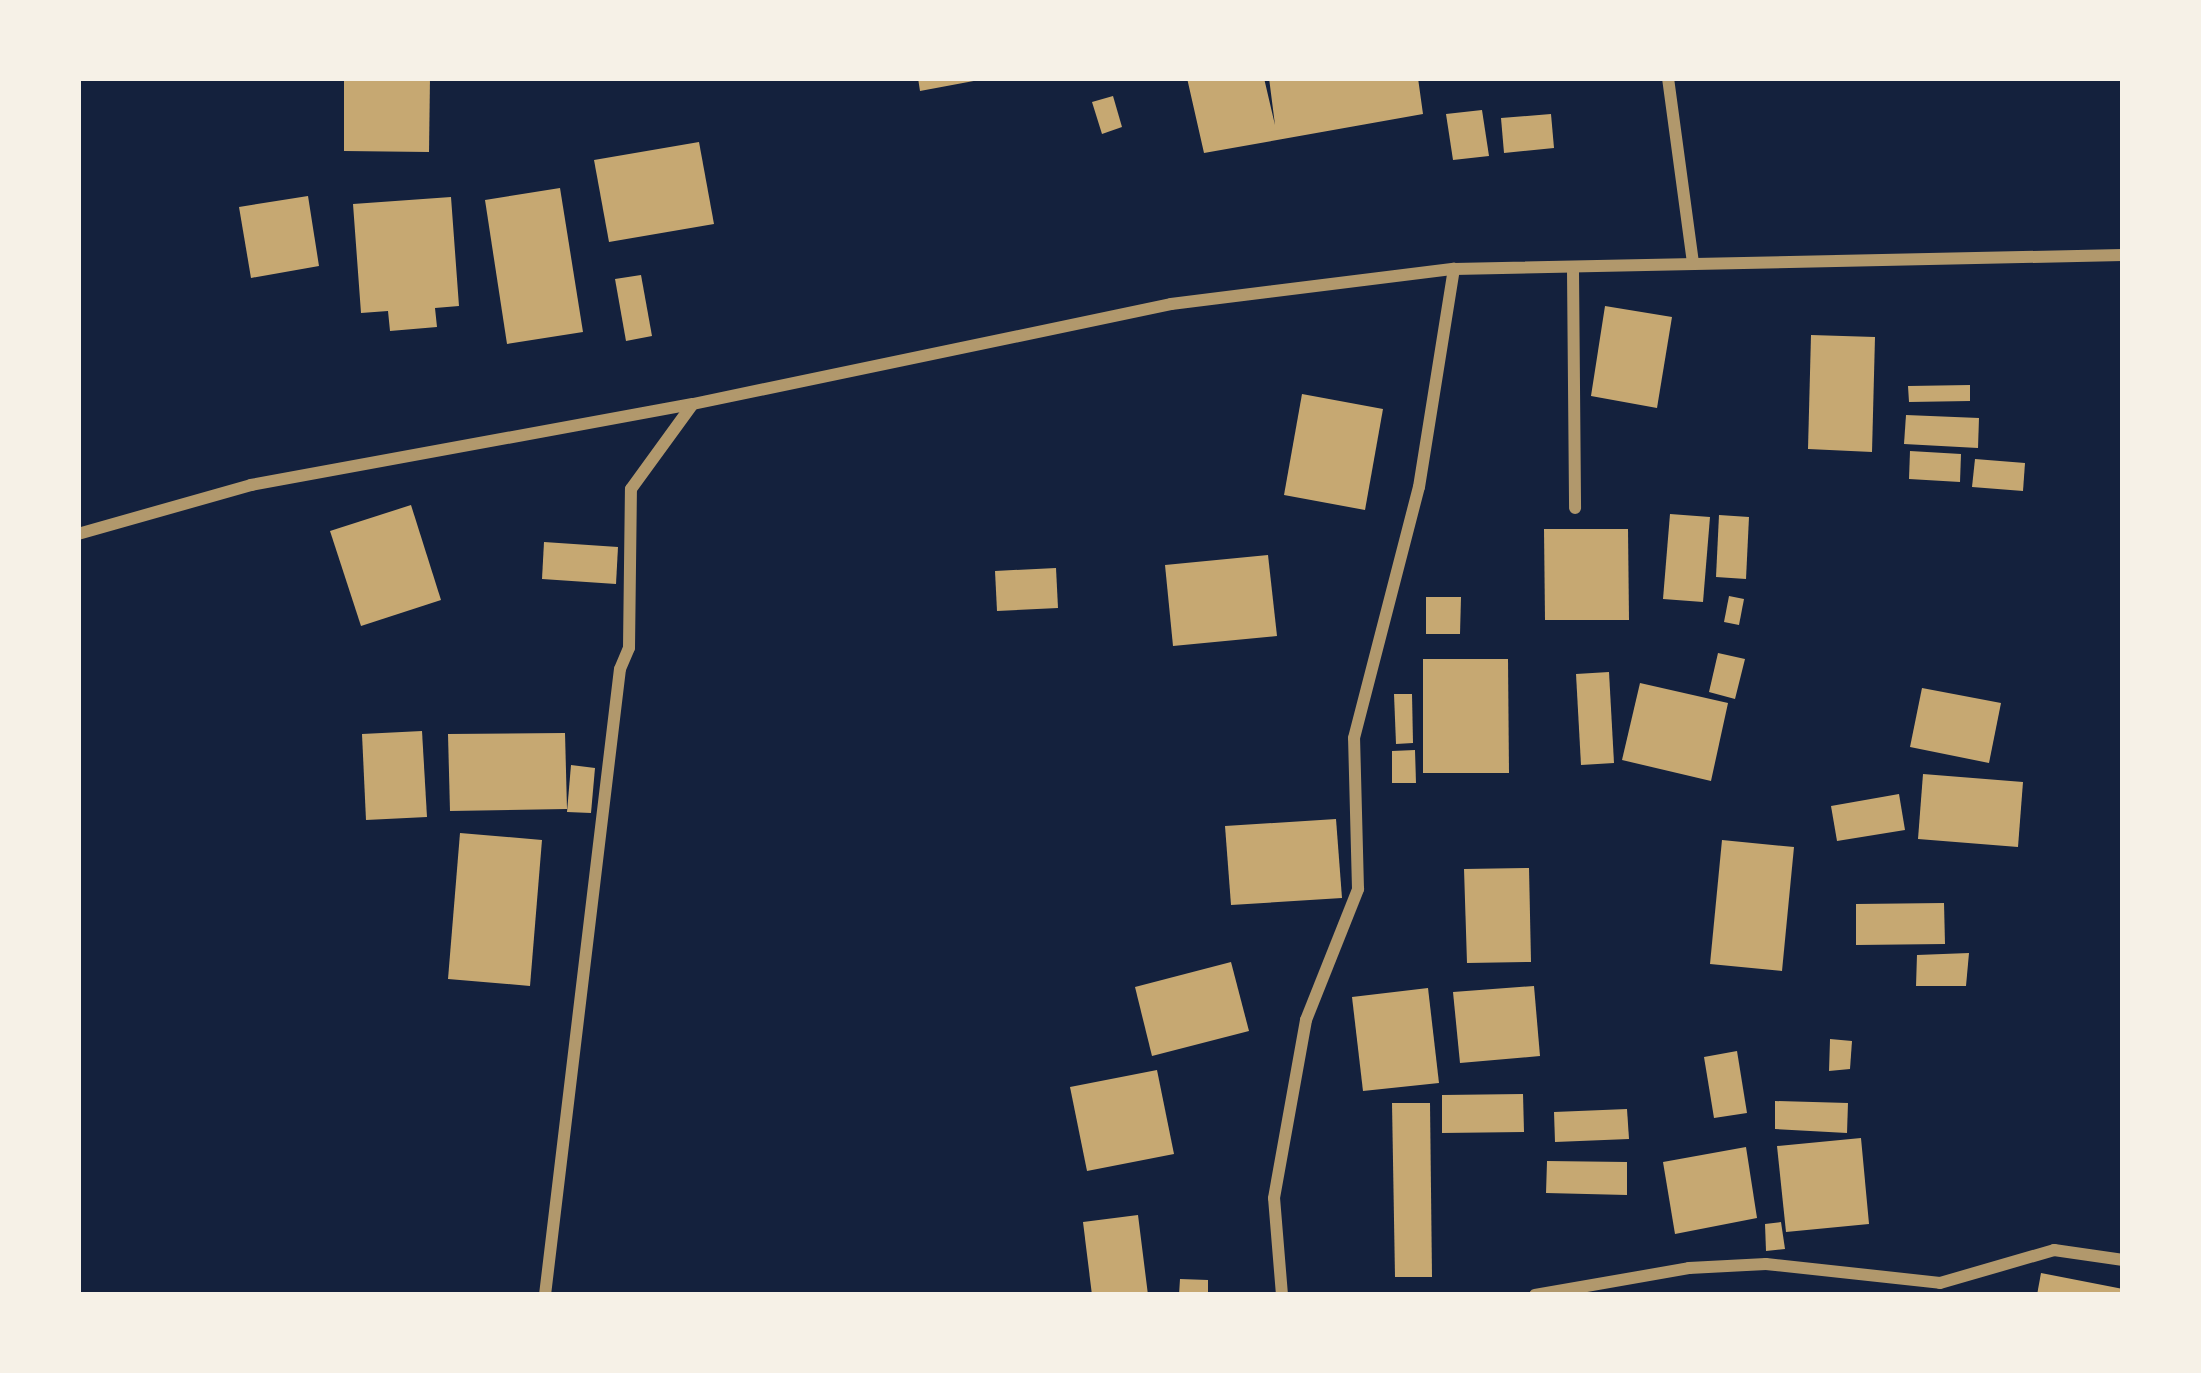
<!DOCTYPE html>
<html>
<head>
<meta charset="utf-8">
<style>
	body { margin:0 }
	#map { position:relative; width:2201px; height:1373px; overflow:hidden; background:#14213d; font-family:Karla,sans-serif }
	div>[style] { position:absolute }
	.building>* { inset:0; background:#c6a872 }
	.minor>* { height:12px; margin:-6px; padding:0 6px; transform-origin:6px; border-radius:6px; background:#b1986c }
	span { translate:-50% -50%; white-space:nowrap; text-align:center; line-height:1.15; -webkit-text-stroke:9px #f6f1e7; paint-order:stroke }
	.frame { position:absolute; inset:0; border:81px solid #f6f1e7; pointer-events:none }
</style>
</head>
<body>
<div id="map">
	<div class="building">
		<i style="clip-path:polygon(344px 78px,430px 78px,429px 152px,344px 151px)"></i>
		<i style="clip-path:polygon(918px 78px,979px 78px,979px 80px,920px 91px)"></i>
		<i style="clip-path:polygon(1187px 78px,1264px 78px,1275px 125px,1269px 78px,1418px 78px,1423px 114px,1204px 153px)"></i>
		<i style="clip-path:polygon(1113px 96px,1122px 127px,1102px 134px,1092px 102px)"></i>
		<i style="clip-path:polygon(1482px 110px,1489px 156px,1453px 160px,1446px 114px)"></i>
		<i style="clip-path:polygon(1551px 114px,1554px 148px,1504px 153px,1501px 118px)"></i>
		<i style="clip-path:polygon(699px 142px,714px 224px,609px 242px,594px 160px)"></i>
		<i style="clip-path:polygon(560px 188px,583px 332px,507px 344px,485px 200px)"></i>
		<i style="clip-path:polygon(308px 196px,319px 266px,251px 278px,239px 207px)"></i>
		<i style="clip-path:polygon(451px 197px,459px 306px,435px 308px,437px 327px,390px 331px,388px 311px,361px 313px,353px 204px)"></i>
		<i style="clip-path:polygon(641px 275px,652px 336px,626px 341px,615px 279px)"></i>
		<i style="clip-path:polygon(1605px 306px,1672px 317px,1657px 408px,1591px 396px)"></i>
		<i style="clip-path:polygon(1811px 335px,1875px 337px,1872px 452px,1808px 449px)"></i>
		<i style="clip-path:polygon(1970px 385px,1970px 401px,1909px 402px,1908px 386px)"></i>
		<i style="clip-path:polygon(1302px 394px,1383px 409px,1365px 510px,1284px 495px)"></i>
		<i style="clip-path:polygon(1906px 415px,1979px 418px,1978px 448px,1904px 444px)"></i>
		<i style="clip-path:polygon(1910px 451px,1961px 454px,1960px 482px,1909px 479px)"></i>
		<i style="clip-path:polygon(1975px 459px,2025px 463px,2023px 491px,1972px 487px)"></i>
		<i style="clip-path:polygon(411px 505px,441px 600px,361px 626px,330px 531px)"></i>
		<i style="clip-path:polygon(1670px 514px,1710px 517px,1703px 602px,1663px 599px)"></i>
		<i style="clip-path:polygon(1719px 515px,1749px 517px,1746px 579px,1716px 577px)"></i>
		<i style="clip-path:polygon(1544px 529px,1628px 529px,1629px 620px,1545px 620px)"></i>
		<i style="clip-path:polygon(544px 542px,618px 547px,616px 584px,542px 579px)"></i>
		<i style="clip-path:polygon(1268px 555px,1277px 636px,1173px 646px,1165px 565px)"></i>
		<i style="clip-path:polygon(1056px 568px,1058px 608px,997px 611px,995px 571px)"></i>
		<i style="clip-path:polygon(1729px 596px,1744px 599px,1739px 625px,1724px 622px)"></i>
		<i style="clip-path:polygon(1426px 597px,1461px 597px,1460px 634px,1426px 634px)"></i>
		<i style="clip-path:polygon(1718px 653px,1745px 659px,1735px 699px,1709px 692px)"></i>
		<i style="clip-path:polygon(1423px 659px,1508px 659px,1509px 773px,1423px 773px)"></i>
		<i style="clip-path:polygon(1609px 672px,1614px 763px,1581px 765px,1576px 674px)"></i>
		<i style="clip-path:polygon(1640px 683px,1728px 703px,1711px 781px,1622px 760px)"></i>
		<i style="clip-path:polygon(1922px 688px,2001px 703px,1989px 763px,1910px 747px)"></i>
		<i style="clip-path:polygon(1394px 694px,1412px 694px,1413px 743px,1396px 744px)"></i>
		<i style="clip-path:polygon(422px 731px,427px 817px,366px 820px,362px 734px)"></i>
		<i style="clip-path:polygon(565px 733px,567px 809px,450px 811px,448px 734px)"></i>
		<i style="clip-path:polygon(1415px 750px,1416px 783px,1392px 783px,1392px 751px)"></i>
		<i style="clip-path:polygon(571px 765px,595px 768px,591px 813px,567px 812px)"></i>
		<i style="clip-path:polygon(1923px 774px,2023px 782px,2018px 847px,1918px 839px)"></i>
		<i style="clip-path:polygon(1899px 794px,1905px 830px,1837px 841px,1831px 806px)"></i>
		<i style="clip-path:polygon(1336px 819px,1342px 898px,1231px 905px,1225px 826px)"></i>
		<i style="clip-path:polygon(460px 833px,542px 840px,530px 986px,448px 979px)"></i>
		<i style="clip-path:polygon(1722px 840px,1794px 847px,1782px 971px,1710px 964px)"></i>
		<i style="clip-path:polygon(1529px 868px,1531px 962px,1467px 963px,1464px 869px)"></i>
		<i style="clip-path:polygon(1944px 903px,1945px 944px,1856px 945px,1856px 904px)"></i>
		<i style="clip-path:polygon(1969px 953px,1966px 986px,1916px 986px,1917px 955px)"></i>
		<i style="clip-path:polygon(1231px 962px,1249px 1031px,1152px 1056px,1135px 987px)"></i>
		<i style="clip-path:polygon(1534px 986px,1540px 1056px,1460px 1063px,1453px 992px)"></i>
		<i style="clip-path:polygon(1428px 988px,1439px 1083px,1363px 1091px,1352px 997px)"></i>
		<i style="clip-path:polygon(1830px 1039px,1852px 1041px,1850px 1069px,1829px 1071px)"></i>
		<i style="clip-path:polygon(1737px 1051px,1747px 1113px,1714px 1118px,1704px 1057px)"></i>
		<i style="clip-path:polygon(1157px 1070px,1174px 1154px,1087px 1171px,1070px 1087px)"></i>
		<i style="clip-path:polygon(1523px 1094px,1524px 1132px,1442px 1133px,1442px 1095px)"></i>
		<i style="clip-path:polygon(1775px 1101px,1848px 1103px,1847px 1133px,1775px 1129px)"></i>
		<i style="clip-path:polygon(1392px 1103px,1430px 1103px,1432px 1277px,1395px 1277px)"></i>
		<i style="clip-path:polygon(1627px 1109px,1629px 1139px,1555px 1142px,1554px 1112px)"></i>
		<i style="clip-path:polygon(1861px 1138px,1869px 1224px,1786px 1232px,1777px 1146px)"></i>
		<i style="clip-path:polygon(1746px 1147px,1757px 1218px,1675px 1234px,1663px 1162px)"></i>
		<i style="clip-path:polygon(1547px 1161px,1627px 1162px,1627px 1195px,1546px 1193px)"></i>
		<i style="clip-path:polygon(1138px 1215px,1148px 1295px,1092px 1295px,1083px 1222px)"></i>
		<i style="clip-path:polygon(1781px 1222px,1785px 1249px,1766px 1251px,1765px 1224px)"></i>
		<i style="clip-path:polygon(2041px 1273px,2123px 1289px,2123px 1295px,2037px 1295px)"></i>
		<i style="clip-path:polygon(1180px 1279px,1208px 1280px,1208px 1295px,1179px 1295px)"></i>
	</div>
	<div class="minor">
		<i style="left:1668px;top:78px;width:187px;rotate:82.3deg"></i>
		<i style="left:1573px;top:271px;width:237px;rotate:89.5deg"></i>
		<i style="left:78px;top:534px;width:180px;rotate:-15.8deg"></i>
		<i style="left:251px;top:485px;width:449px;rotate:-10.4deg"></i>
		<i style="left:693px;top:404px;width:488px;rotate:-11.8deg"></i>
		<i style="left:1171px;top:304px;width:285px;rotate:-7.1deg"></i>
		<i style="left:1454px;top:269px;width:669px;rotate:-1.2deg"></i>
		<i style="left:545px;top:1295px;width:630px;rotate:-83.17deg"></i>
		<i style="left:620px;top:669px;width:23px;rotate:-67deg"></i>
		<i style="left:629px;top:648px;width:159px;rotate:-89.3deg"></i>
		<i style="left:631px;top:489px;width:104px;rotate:-54deg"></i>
		<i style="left:1282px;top:1295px;width:97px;rotate:-94.7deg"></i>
		<i style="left:1274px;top:1198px;width:181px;rotate:-79.8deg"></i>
		<i style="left:1306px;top:1020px;width:141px;rotate:-68.3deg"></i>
		<i style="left:1358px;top:889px;width:151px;rotate:-91.5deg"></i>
		<i style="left:1354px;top:738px;width:259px;rotate:-75.5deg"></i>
		<i style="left:1419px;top:487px;width:221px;rotate:-80.9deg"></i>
		<i style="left:1535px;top:1295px;width:156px;rotate:-9.9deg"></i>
		<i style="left:1689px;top:1268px;width:77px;rotate:-3deg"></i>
		<i style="left:1766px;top:1264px;width:175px;rotate:6.2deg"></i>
		<i style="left:1940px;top:1283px;width:119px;rotate:-16.1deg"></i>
		<i style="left:2054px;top:1250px;width:70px;rotate:8.2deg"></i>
	</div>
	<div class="frame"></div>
</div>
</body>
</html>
